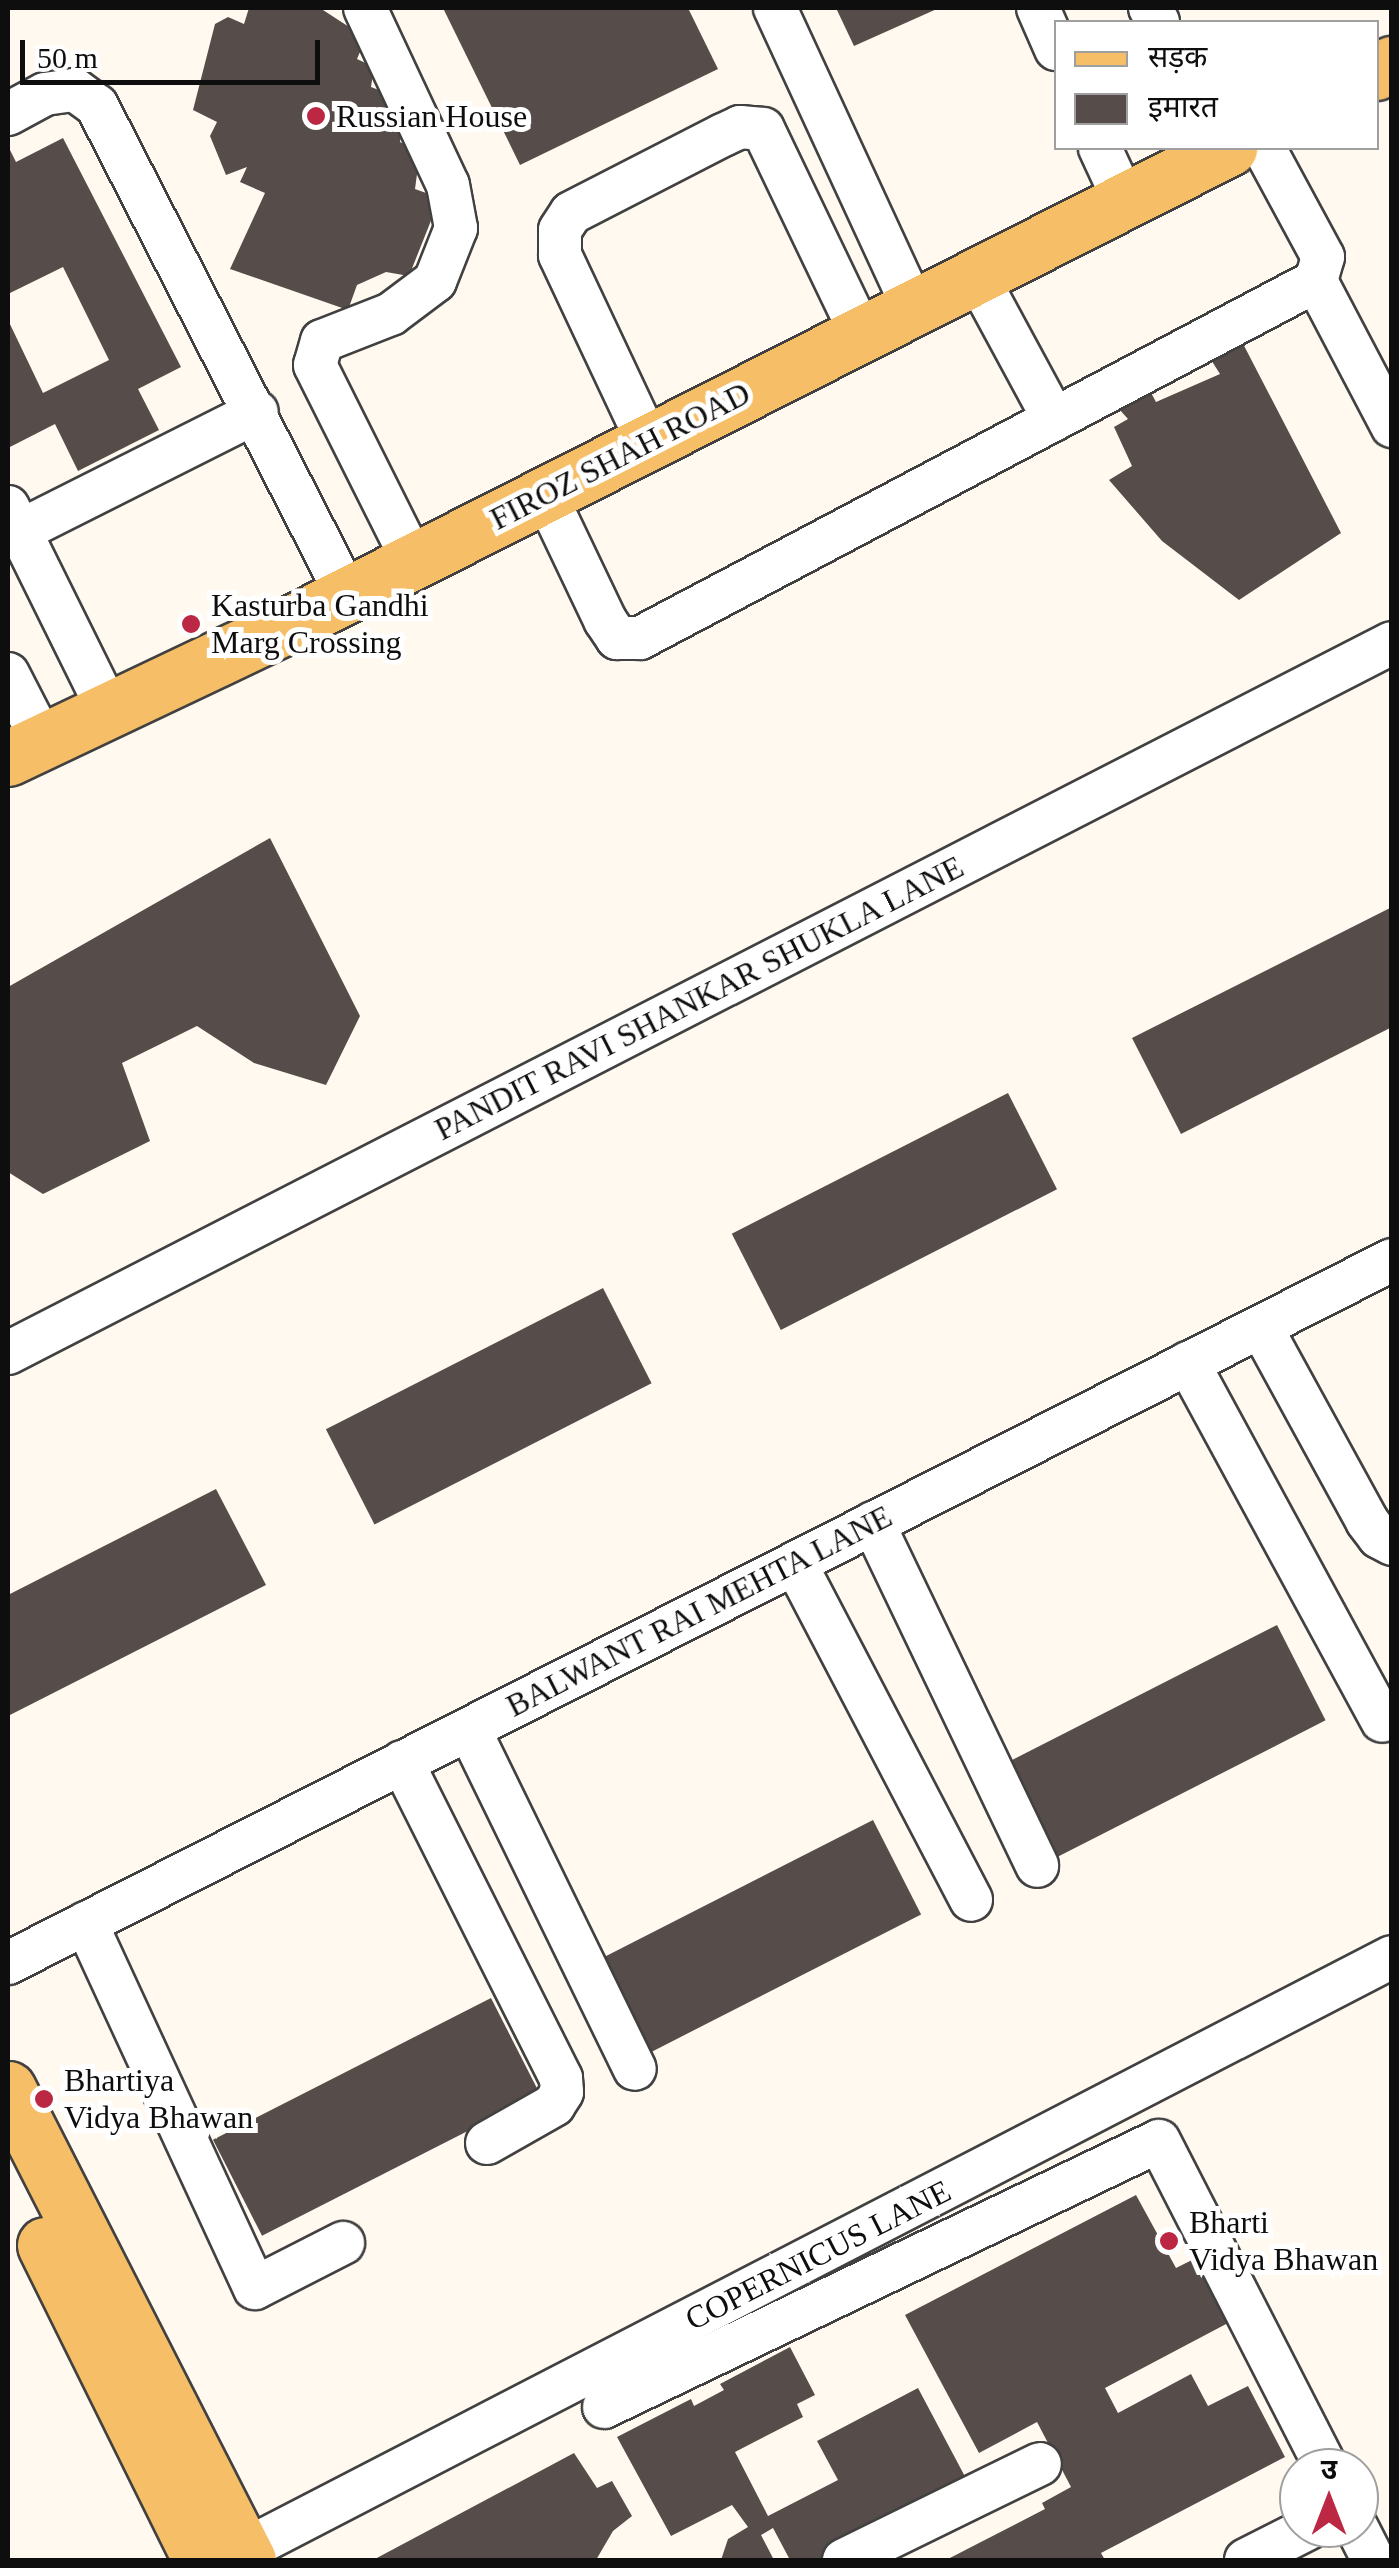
<!DOCTYPE html>
<html>
<head>
<meta charset="utf-8">
<style>
  body { margin:0 }
  #map { position:relative; width:1399px; height:2568px; overflow:hidden; background:#fff9ef; font-family:"Times New Roman","Noto Sans Devanagari",serif }
  div>[style] { position:absolute }
  .building>* { inset:0; background:#564d4a; transform-origin:0 0 }
  .roads { filter:drop-shadow(2px 0 #414141) drop-shadow(-2px 0 #414141) drop-shadow(0 2px #414141) drop-shadow(0 -2px #414141) }
  .minor>* { height:42px; margin:-21px; padding:0 21px; transform-origin:21px; border-radius:21px; background:#fff }
  .major>* { height:55px; margin:-27.5px; padding:0 27.5px; transform-origin:27.5px; border-radius:27.5px; background:#f6bf67 }
  .dots>* { width:28px; height:28px; translate:-50% -50%; box-sizing:border-box; border:5px solid #fff; border-radius:50% }
  span { translate:-50% -50%; white-space:nowrap; text-align:center; line-height:1.15; -webkit-text-stroke:10px #fff; paint-order:stroke }
  .poi-label { font-size:32px; color:#0e0e0e }
  .left { translate:0 -50%; text-align:left }
  .street-label { font-size:32px; color:#0e0e0e }
  .frame { position:absolute; inset:0; border:10px solid #0e0e0e; pointer-events:none }
  .legend { position:absolute; left:1054px; top:20px; width:325px; height:130px; box-sizing:border-box; background:#fff; border:2px solid #9f9f9f; margin:0; padding:12px 18px; list-style:none; font-size:30px; color:#0e0e0e }
  .legend li { display:flex; align-items:center; gap:20px; height:50px }
  .legend b { width:50px; border:2px solid #9f9f9f }
  .north { position:absolute; left:1279px; top:2448px; width:100px; height:100px; box-sizing:border-box; background:#fff; border:2px solid #9f9f9f; border-radius:50%; rotate:0deg; font-size:28px; font-weight:700; line-height:40px; text-align:center; color:#0e0e0e }
  .north::after { content:''; display:block; margin:auto; width:35px; height:45px; background:#bc2844; clip-path:polygon(50% 0,100% 100%,50% 72%,0 100%) }
  .scale { position:absolute; left:20px; top:40px; width:300px; height:45px; box-sizing:border-box; border:5px solid #0e0e0e; border-top:0; padding-left:12px; font-size:30px; line-height:35px; white-space:nowrap; color:#0e0e0e; -webkit-text-stroke:8px #fff; paint-order:stroke }
</style>
</head>
<body>
<div id="map">
  <div class="building">
    <div style="clip-path:polygon(249px 8px,323px 10px,366px 38px,357px 59px,374px 67px,371px 87px,389px 94px,385px 114px,403px 120px,400px 142px,420px 152px,415px 189px,440px 198px,409px 276px,386px 272px,357px 285px,348px 310px,230px 269px,265px 193px,240px 182px,247px 167px,226px 175px,210px 136px,217px 122px,193px 110px,215px 24px,228px 17px,244px 24px)"></div>
    <div style="clip-path:polygon(443px 8px,688px 8px,718px 69px,520px 165px)"></div>
    <div style="clip-path:polygon(836px 8px,939px 8px,854px 46px)"></div>
    <div style="clip-path:polygon(63px 138px,181px 367px,138px 389px,159px 430px,78px 471px,55px 424px,8px 448px,8px 320px,43px 393px,109px 360px,63px 267px,8px 294px,8px 146px,16px 162px)"></div>
    <div style="clip-path:polygon(1239px 336px,1341px 533px,1239px 600px,1162px 541px,1109px 480px,1132px 466px,1114px 427px,1128px 419px,1110px 399px,1148px 387px,1156px 402px,1220px 374px,1208px 355px)"></div>
    <div style="clip-path:polygon(270px 838px,360px 1016px,326px 1085px,254px 1063px,197px 1026px,122px 1063px,150px 1141px,43px 1194px,8px 1172px,8px 987px)"></div>
    <div style="clip-path:polygon(1392px 907px,1392px 1027px,1181px 1134px,1132px 1038px)"></div>
    <div style="left:1008px;top:1093px;width:108px;height:310px;rotate:63deg"></div>
    <div style="left:603px;top:1288px;width:107px;height:311px;rotate:63deg"></div>
    <div style="clip-path:polygon(216px 1489px,266px 1585px,8px 1716px,8px 1595px)"></div>
    <div style="left:1277px;top:1625px;width:107px;height:310px;rotate:63deg"></div>
    <div style="left:873px;top:1820px;width:106px;height:311px;rotate:63deg"></div>
    <div style="left:491px;top:1998px;width:108px;height:312px;rotate:63deg"></div>
    <div style="clip-path:polygon(1136px 2195px,1176px 2268px,1194px 2259px,1228px 2323px,1105px 2388px,1118px 2413px,1191px 2374px,1208px 2406px,1248px 2386px,1285px 2457px,1101px 2553px,1105px 2560px,946px 2560px,1045px 2509px,1042px 2503px,1071px 2487px,1037px 2422px,979px 2453px,905px 2315px)"></div>
    <div style="clip-path:polygon(790px 2347px,815px 2395px,797px 2404px,803px 2417px,735px 2452px,768px 2516px,838px 2480px,817px 2441px,918px 2388px,970px 2486px,827px 2560px,790px 2560px,773px 2528px,761px 2535px,774px 2560px,721px 2560px,728px 2539px,748px 2527px,732px 2505px,671px 2536px,617px 2437px,691px 2399px,694px 2406px,724px 2390px,720px 2384px)"></div>
    <div style="clip-path:polygon(574px 2453px,597px 2488px,612px 2481px,632px 2516px,613px 2531px,596px 2560px,373px 2560px)"></div>
  </div>
  <div class="roads">
    <div class="minor">
      <div style="left:365px;top:8px;width:195px;rotate:64.9deg"></div>
      <div style="left:448px;top:185px;width:44px;rotate:79.5deg"></div>
      <div style="left:456px;top:228px;width:57px;rotate:111.6deg"></div>
      <div style="left:435px;top:281px;width:55px;rotate:143.1deg"></div>
      <div style="left:391px;top:314px;width:74px;rotate:158.6deg"></div>
      <div style="left:322px;top:341px;width:25px;rotate:106deg"></div>
      <div style="left:315px;top:365px;width:219px;rotate:63.4deg"></div>
      <div style="left:775px;top:8px;width:329px;rotate:65.2deg"></div>
      <div style="left:1038px;top:8px;width:45px;rotate:66.3deg"></div>
      <div style="left:1150px;top:8px;width:16px;rotate:60deg"></div>
      <div style="left:8px;top:114px;width:42px;rotate:-28.4deg"></div>
      <div style="left:45px;top:94px;width:30px;rotate:-8deg"></div>
      <div style="left:75px;top:90px;width:27px;rotate:36deg"></div>
      <div style="left:97px;top:106px;width:549px;rotate:62.92deg"></div>
      <div style="left:1100px;top:148px;width:57px;rotate:65.2deg"></div>
      <div style="left:976px;top:275px;width:164px;rotate:61.6deg"></div>
      <div style="left:1316px;top:281px;width:164px;rotate:62.3deg"></div>
      <div style="left:648px;top:442px;width:207px;rotate:-115.2deg"></div>
      <div style="left:560px;top:255px;width:25px;rotate:-90deg"></div>
      <div style="left:560px;top:230px;width:20px;rotate:-57deg"></div>
      <div style="left:571px;top:213px;width:171px;rotate:-27.2deg"></div>
      <div style="left:723px;top:135px;width:19px;rotate:-25deg"></div>
      <div style="left:740px;top:127px;width:23px;rotate:5deg"></div>
      <div style="left:763px;top:129px;width:227px;rotate:64.4deg"></div>
      <div style="left:545px;top:494px;width:140px;rotate:64.5deg"></div>
      <div style="left:605px;top:620px;width:22px;rotate:56deg"></div>
      <div style="left:617px;top:638px;width:23px"></div>
      <div style="left:640px;top:638px;width:764px;rotate:-27.84deg"></div>
      <div style="left:1316px;top:281px;width:25px;rotate:-74deg"></div>
      <div style="left:1323px;top:257px;width:124px;rotate:-118.4deg"></div>
      <div style="left:8px;top:507px;width:228px;rotate:63.7deg"></div>
      <div style="left:20px;top:531px;width:265px;rotate:-26.7deg"></div>
      <div style="left:8px;top:674px;width:76px;rotate:62.8deg"></div>
      <div style="left:1261px;top:1327px;width:221px;rotate:61.3deg"></div>
      <div style="left:1367px;top:1521px;width:20px;rotate:53deg"></div>
      <div style="left:1379px;top:1537px;width:15px;rotate:28deg"></div>
      <div style="left:8px;top:1353px;width:1555px;rotate:-27.16deg"></div>
      <div style="left:1188px;top:1363px;width:407px;rotate:61.5deg"></div>
      <div style="left:873px;top:1523px;width:380px;rotate:64.4deg"></div>
      <div style="left:795px;top:1563px;width:380px;rotate:62.4deg"></div>
      <div style="left:469px;top:1729px;width:378px;rotate:64deg"></div>
      <div style="left:402px;top:1762px;width:354px;rotate:63.3deg"></div>
      <div style="left:561px;top:2078px;width:14px;rotate:86deg"></div>
      <div style="left:562px;top:2092px;width:15px;rotate:122deg"></div>
      <div style="left:554px;top:2105px;width:77px;rotate:150.4deg"></div>
      <div style="left:86px;top:1923px;width:402px;rotate:65.2deg"></div>
      <div style="left:255px;top:2288px;width:99px;rotate:-27.1deg"></div>
      <div style="left:8px;top:1963px;width:1552px;rotate:-26.93deg"></div>
      <div style="left:604px;top:2407px;width:615px;rotate:-25.61deg"></div>
      <div style="left:1159px;top:2141px;width:367px;rotate:62.9deg"></div>
      <div style="left:1357px;top:2528px;width:36px;rotate:63deg"></div>
      <div style="left:243px;top:2551px;width:1293px;rotate:-27.34deg"></div>
      <div style="left:844px;top:2560px;width:218px;rotate:-26.1deg"></div>
      <div style="left:1246px;top:2560px;width:71px;rotate:-26.9deg"></div>
    </div>
    <div class="major">
      <div style="left:1376px;top:72px;width:18px;rotate:-27deg"></div>
      <div style="left:8px;top:758px;width:303px;rotate:-25.4deg"></div>
      <div style="left:282px;top:628px;width:1062px;rotate:-26.88deg"></div>
      <div style="left:8px;top:2089px;width:529px;rotate:63deg"></div>
      <div style="left:45px;top:2245px;width:352px;rotate:63.7deg"></div>
    </div>
  </div>
  <div class="dots">
    <div style="left:316px;top:116px;background:#bc2844"></div>
    <div style="left:191px;top:624px;background:#bc2844"></div>
    <div style="left:44px;top:2099px;background:#bc2844"></div>
    <div style="left:1169px;top:2241px;background:#bc2844"></div>
  </div>
  <div class="poi-label">
    <span class="left" style="left:336px;top:116px">Russian House</span>
    <span class="left" style="left:211px;top:624px">Kasturba Gandhi<br>Marg Crossing</span>
    <span class="left" style="left:64px;top:2099px">Bhartiya<br>Vidya Bhawan</span>
    <span class="left" style="left:1189px;top:2241px">Bharti<br>Vidya Bhawan</span>
  </div>
  <div class="street-label">
    <span style="left:620px;top:456px;rotate:-27deg">FIROZ SHAH ROAD</span>
    <span style="left:699px;top:998px;rotate:-27deg">PANDIT RAVI SHANKAR SHUKLA LANE</span>
    <span style="left:699px;top:1611px;rotate:-27deg">BALWANT RAI MEHTA LANE</span>
    <span style="left:818px;top:2255px;rotate:-27deg">COPERNICUS LANE</span>
  </div>
  <div class="frame"></div>
  <ul class="legend">
  <li><b style="height:12px;background:#f6bf67"></b>सड़क</li>
  <li><b style="height:28px;background:#564d4a"></b>इमारत</li>
  </ul>
  <div class="north">उ</div>
  <div class="scale">50 m</div>
</div>
</body>
</html>
